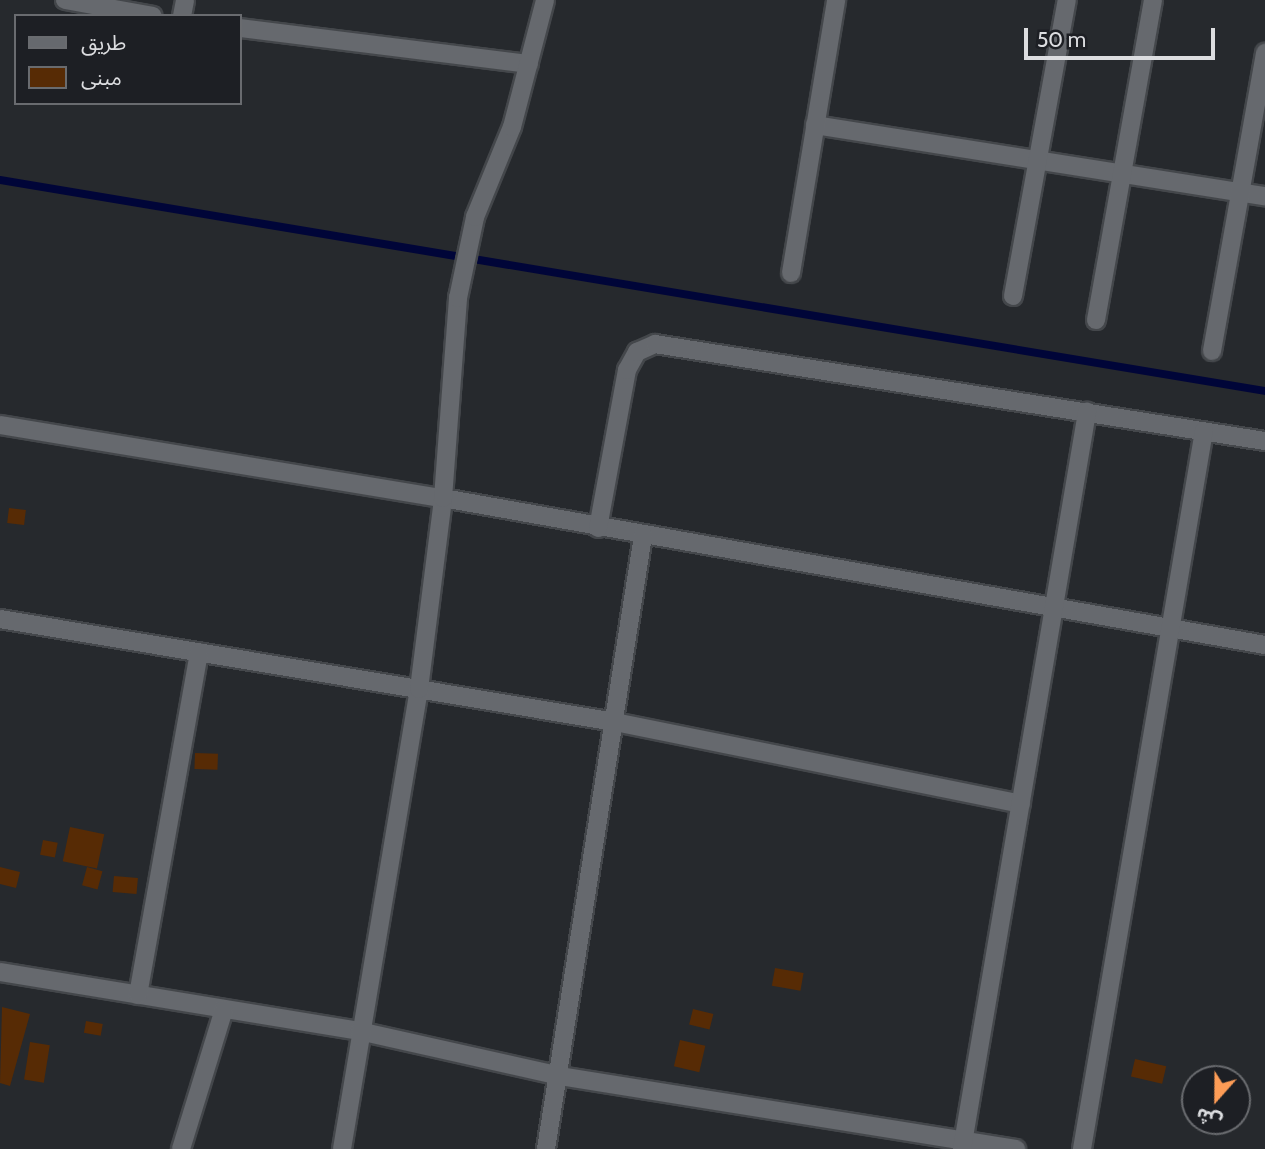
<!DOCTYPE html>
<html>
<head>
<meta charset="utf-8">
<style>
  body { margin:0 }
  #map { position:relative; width:1265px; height:1149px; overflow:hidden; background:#26292d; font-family:Cabin,"Noto Sans Arabic",sans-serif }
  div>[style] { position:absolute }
  .stream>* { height:8px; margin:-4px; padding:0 4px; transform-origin:4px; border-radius:4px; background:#000538 }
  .building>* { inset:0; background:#572b05; transform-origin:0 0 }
  .roads { filter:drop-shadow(2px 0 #44474b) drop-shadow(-2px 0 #44474b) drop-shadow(0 2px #44474b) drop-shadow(0 -2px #44474b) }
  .minor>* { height:18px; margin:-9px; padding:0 9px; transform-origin:9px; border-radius:9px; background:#66696e }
  .tertiary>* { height:18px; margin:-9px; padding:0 9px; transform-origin:9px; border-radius:9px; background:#66696e }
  span { translate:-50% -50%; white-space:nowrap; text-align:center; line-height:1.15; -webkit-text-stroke:7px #1d1f24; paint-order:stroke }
  .legend { position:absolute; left:14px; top:14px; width:228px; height:91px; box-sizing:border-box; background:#1d1f24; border:2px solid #696b6f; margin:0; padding:9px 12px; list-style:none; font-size:21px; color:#dcdde0 }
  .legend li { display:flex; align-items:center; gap:14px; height:35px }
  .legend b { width:35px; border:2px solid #696b6f }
  .north { position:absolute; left:1181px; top:1065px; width:70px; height:70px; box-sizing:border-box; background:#1d1f24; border:2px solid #696b6f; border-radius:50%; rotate:201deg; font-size:19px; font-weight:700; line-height:28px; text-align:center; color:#dcdde0 }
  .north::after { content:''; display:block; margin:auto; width:24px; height:32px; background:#fd9c56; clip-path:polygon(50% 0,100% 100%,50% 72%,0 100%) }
  .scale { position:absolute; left:1024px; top:28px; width:191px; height:32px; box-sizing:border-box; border:4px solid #dcdde0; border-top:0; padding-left:9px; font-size:21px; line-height:24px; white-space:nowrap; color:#dcdde0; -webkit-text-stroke:5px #1d1f24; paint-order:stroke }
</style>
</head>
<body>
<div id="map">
  <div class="stream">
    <div style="left:0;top:180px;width:1282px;rotate:9.47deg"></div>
  </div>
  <div class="building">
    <div style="left:9px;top:508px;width:17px;height:15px;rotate:7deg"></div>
    <div style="left:195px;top:753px;width:23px;height:16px;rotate:2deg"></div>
    <div style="left:70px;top:827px;width:35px;height:35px;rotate:12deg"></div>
    <div style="left:43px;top:840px;width:15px;height:15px;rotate:11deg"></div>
    <div style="clip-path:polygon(0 867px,20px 872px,16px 888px,0 884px)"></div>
    <div style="left:87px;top:867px;width:16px;height:19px;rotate:15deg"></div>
    <div style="left:114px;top:876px;width:24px;height:16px;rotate:5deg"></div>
    <div style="left:775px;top:968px;width:29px;height:18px;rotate:10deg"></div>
    <div style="clip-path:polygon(2px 1007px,30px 1014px,10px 1086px,0 1083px)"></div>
    <div style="left:693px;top:1009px;width:21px;height:16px;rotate:14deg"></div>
    <div style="left:86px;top:1021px;width:17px;height:12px;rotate:10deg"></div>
    <div style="left:680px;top:1040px;width:26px;height:27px;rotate:13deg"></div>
    <div style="left:30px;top:1042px;width:20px;height:38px;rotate:9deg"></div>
    <div style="left:1135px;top:1059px;width:32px;height:18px;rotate:13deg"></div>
  </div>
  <div class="roads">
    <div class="minor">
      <div style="left:65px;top:0;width:89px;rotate:10.3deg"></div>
      <div style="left:182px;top:16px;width:16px;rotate:-79deg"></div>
      <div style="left:240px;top:28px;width:291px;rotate:7.1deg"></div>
      <div style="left:815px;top:125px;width:456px;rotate:9deg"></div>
      <div style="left:791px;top:273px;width:277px;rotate:-80.6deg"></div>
      <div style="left:1013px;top:296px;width:301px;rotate:-79.7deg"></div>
      <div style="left:1096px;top:320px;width:325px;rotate:-79.9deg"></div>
      <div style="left:1212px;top:351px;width:303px;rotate:-79.9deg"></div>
      <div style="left:0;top:425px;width:449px;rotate:9.4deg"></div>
      <div style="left:443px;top:498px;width:835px;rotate:10.14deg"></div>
      <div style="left:598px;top:528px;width:161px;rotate:-79.6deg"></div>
      <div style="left:627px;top:370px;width:21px;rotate:-61deg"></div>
      <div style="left:637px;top:352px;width:20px;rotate:-24deg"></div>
      <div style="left:655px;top:344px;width:618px;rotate:9.04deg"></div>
      <div style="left:0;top:619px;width:624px;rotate:9.51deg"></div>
      <div style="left:615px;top:722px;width:414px;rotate:11.4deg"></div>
      <div style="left:0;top:972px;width:364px;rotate:9.3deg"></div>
      <div style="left:359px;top:1031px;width:206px;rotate:12.6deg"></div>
      <div style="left:560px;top:1076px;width:462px;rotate:9.1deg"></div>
      <div style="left:138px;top:995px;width:348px;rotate:-79.9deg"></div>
      <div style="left:181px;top:1149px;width:146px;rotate:-72.9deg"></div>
      <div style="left:546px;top:1149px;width:621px;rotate:-81.01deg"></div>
      <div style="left:962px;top:1149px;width:748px;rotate:-80.37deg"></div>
      <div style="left:1082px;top:1149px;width:728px;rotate:-80.36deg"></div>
    </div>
    <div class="tertiary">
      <div style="left:342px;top:1149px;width:466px;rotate:-80.5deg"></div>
      <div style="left:419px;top:689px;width:193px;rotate:-82.8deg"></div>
      <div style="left:443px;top:498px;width:201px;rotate:-85.7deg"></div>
      <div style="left:458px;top:298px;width:83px;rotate:-78.1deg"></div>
      <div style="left:475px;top:217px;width:97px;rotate:-67.7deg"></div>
      <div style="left:512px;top:127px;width:131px;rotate:-75.4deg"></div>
    </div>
  </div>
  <ul class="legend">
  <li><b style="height:9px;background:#66696e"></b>طريق</li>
  <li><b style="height:19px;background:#572b05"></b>مبنى</li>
  </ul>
  <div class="north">ش</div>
  <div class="scale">50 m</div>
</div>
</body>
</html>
